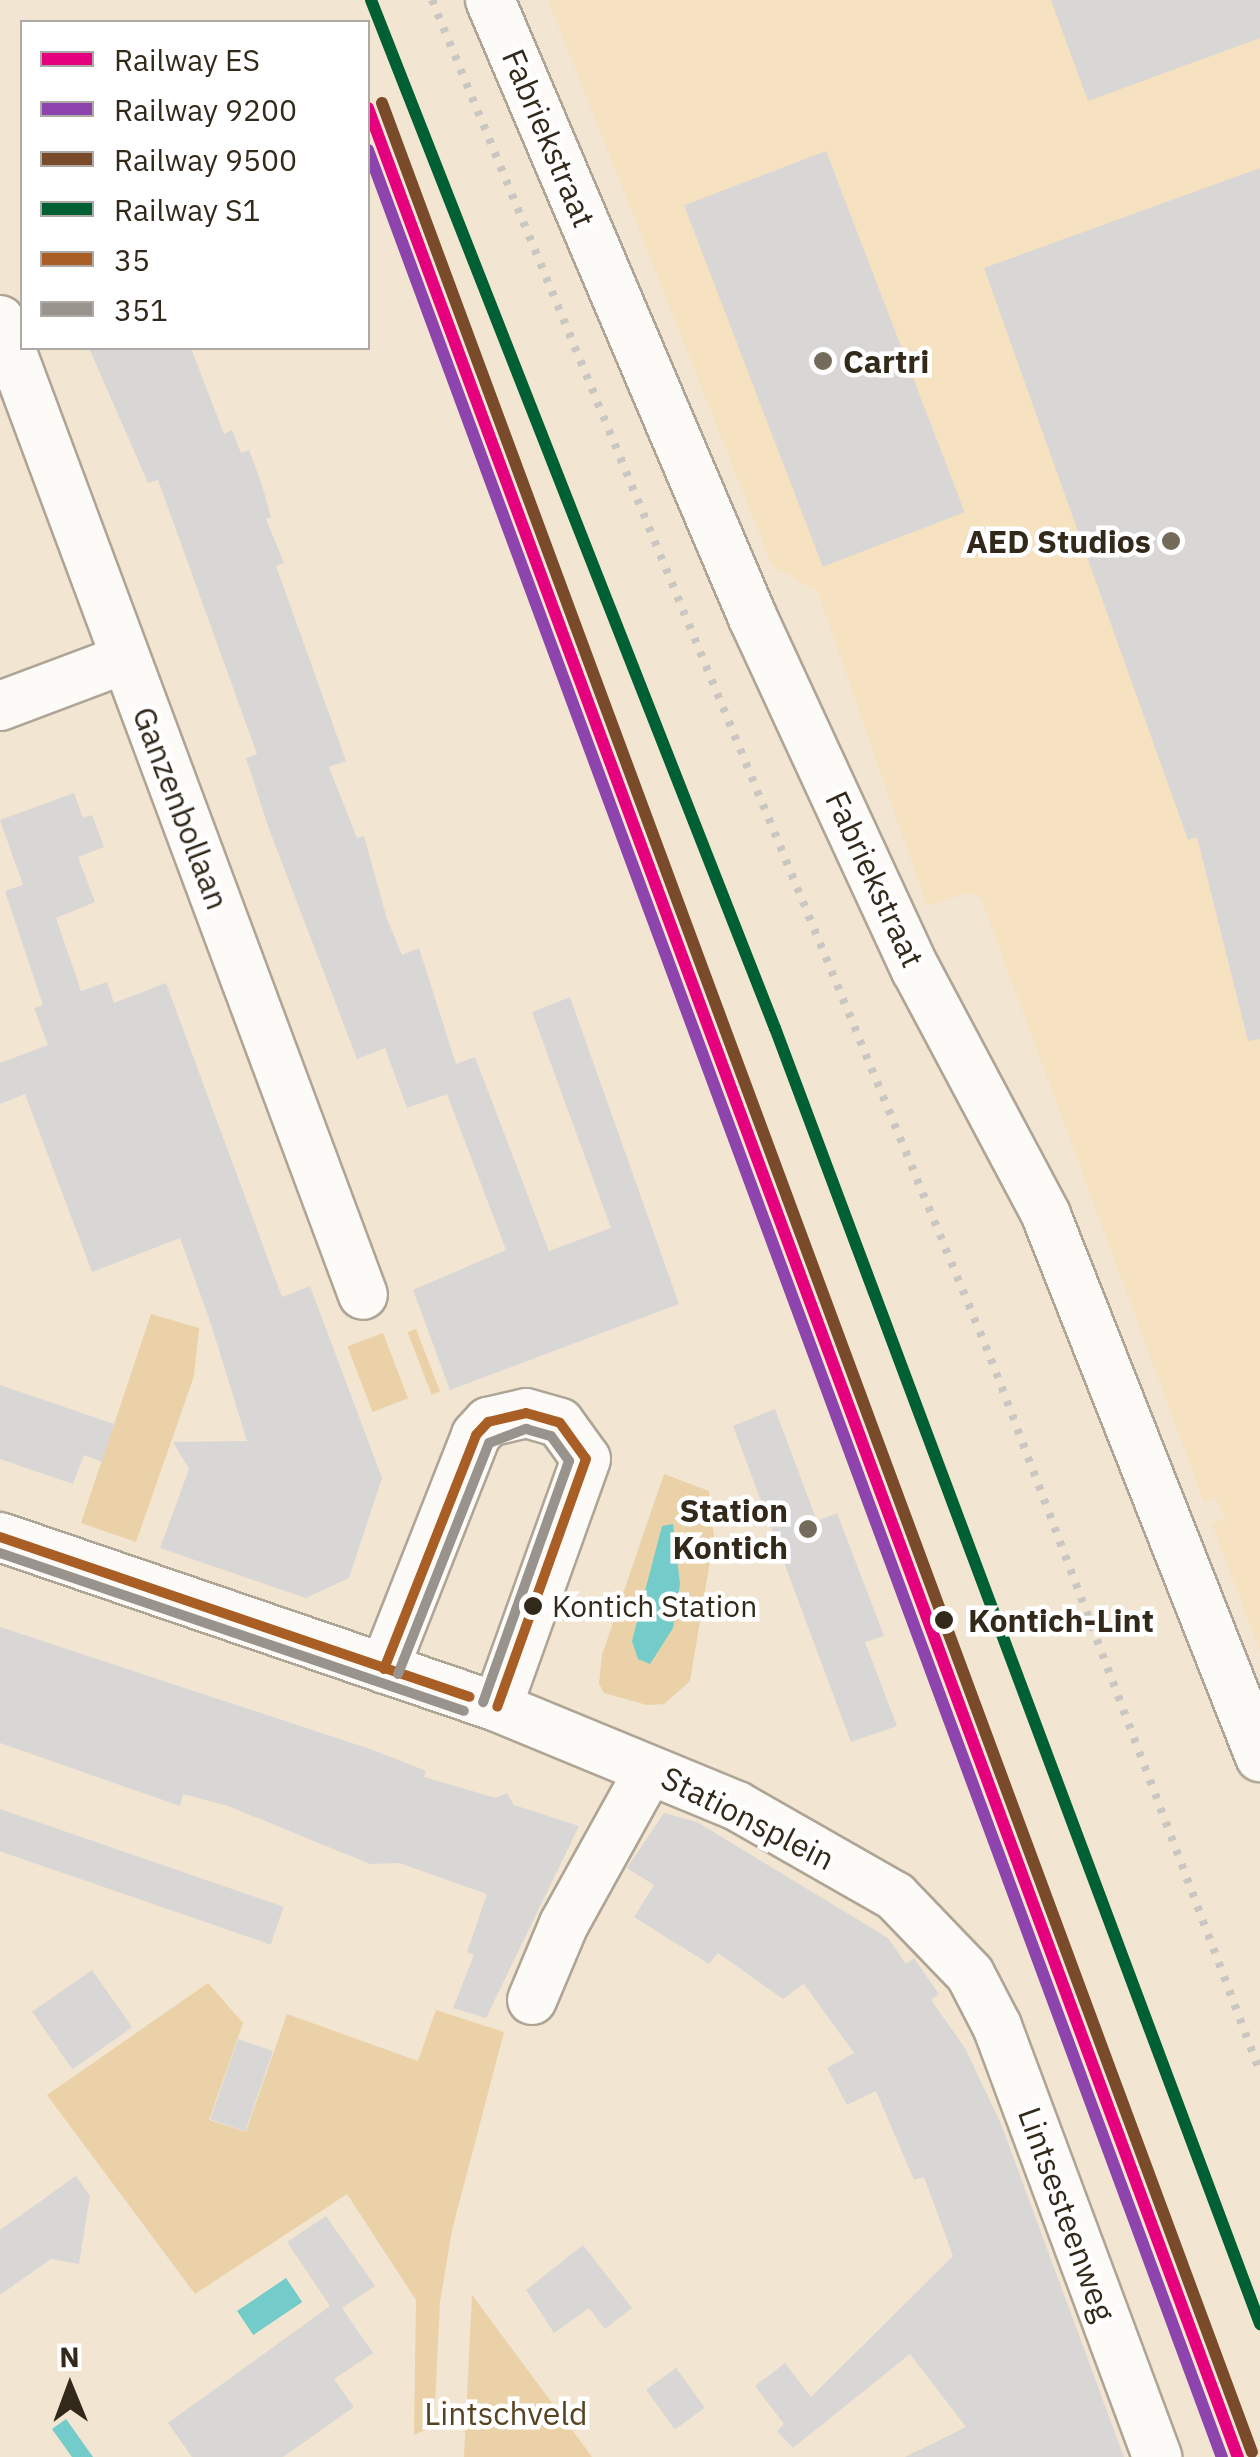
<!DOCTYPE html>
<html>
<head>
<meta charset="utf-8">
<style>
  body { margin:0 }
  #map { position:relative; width:1260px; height:2457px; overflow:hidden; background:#f2e5d1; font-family:"IBM Plex Sans",sans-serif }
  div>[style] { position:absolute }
  .built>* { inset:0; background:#f6e1c0 }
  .green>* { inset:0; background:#ead1a8; transform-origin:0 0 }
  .water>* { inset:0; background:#73ccc9; transform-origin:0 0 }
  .building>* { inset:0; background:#d9d7d5; transform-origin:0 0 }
  .roads { filter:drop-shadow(2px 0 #afa596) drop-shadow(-2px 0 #afa596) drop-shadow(0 2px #afa596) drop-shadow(0 -2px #afa596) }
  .street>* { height:48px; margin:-24px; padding:0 24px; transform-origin:24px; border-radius:24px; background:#fdfbf8 }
  .rail>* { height:8px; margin-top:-4px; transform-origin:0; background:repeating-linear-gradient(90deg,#cac6c2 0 5px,transparent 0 15px) }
  .bus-1>* { height:10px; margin:-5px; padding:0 5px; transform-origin:5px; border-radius:5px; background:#a85e24 }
  .bus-2>* { height:10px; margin:-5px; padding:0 5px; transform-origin:5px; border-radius:5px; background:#98948d }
  .rail-1>* { height:12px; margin:-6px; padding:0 6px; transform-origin:6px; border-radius:6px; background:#e5007d }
  .rail-2>* { height:12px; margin:-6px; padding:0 6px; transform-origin:6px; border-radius:6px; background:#8e44ad }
  .rail-3>* { height:12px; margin:-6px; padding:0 6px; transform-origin:6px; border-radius:6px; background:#7a4b2a }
  .rail-4>* { height:12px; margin:-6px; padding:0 6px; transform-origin:6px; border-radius:6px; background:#005f33 }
  .dots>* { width:28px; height:28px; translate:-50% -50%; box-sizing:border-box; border:5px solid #fff; border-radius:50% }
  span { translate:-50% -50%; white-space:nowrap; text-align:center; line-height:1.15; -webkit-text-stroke:9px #fff; paint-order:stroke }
  .bus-label { font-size:30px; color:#32291b }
  .left { translate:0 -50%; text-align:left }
  .street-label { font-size:32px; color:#32291b }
  .poi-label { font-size:32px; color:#32291b; font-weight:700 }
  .right { translate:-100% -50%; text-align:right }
  .stop-label { font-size:32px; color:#32291b; font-weight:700 }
  .park-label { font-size:32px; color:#574321 }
  .legend { position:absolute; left:20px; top:20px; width:350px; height:330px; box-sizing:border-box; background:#fff; border:2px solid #ada9a4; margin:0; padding:12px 18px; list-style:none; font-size:30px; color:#32291b }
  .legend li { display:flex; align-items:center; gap:20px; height:50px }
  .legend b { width:50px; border:2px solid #ada9a4 }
  .north { position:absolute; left:20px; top:2337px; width:100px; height:100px; -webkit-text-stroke:8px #fff; paint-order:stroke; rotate:359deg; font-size:28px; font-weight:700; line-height:40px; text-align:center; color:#32291b }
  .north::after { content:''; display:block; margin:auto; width:35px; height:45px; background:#32291b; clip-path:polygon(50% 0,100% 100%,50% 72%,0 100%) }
</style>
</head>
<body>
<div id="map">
  <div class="built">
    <div style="clip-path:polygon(548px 0,1260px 0,1260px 1651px,1212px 1524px,1225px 1519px,1216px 1498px,1204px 1502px,981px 898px,971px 892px,927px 906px,818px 592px,772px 565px)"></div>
  </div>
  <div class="green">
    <div style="clip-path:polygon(151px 1314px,199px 1328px,194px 1376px,136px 1542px,81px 1523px)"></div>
    <div style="left:416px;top:1329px;width:67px;height:9px;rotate:69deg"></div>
    <div style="left:383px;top:1333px;width:70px;height:38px;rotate:69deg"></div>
    <div style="clip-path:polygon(664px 1474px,709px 1491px,714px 1537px,690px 1681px,664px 1704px,647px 1705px,604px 1693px,599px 1684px,602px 1655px)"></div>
    <div style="clip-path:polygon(208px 1983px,243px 2023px,209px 2120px,246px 2132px,287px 2014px,418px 2061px,436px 2010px,504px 2032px,452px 2230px,440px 2302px,434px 2426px,414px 2435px,416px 2300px,347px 2194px,195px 2294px,47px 2095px)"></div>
    <div style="clip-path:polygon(472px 2295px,592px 2457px,464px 2457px)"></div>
  </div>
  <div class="water">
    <div style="clip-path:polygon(673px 1524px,680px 1584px,673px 1628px,650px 1664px,638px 1659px,632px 1641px,662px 1526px)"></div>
    <div style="left:286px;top:2278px;width:29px;height:59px;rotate:56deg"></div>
    <div style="clip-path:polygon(66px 2419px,93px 2457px,72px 2457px,52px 2429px)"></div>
  </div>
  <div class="building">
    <div style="clip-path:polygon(1051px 0,1260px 0,1260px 38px,1088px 101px)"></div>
    <div style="left:826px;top:151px;width:387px;height:152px;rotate:69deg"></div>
    <div style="clip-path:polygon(1260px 168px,1260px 1039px,1248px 1041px,1197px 837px,1188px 840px,984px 268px)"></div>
    <div style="clip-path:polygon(89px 348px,191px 348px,224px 434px,232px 430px,241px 453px,249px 450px,262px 485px,271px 517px,266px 519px,284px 563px,276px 566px,346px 761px,329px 767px,357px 838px,364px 836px,387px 919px,402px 955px,419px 948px,456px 1064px,475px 1057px,549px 1251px,611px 1228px,532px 1012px,570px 997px,679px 1304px,450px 1390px,413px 1290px,506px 1250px,447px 1094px,407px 1108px,385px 1048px,357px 1059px,269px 829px,246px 758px,257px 754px,158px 480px,148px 483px)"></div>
    <div style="clip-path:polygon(74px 793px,83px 818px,92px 815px,104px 847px,78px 857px,95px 902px,56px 918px,81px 991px,107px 982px,114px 1003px,166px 983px,282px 1297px,310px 1286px,382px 1478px,349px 1578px,306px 1598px,160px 1548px,189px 1469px,173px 1442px,247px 1441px,211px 1324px,180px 1238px,92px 1272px,25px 1094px,0 1104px,0 1063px,48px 1045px,34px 1008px,43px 1005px,5px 891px,23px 885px,0 820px)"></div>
    <div style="clip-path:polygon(0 1385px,114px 1424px,102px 1462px,84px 1455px,73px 1484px,0 1459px)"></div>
    <div style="clip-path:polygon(775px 1409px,817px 1521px,837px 1513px,884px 1636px,865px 1642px,897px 1726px,851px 1742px,733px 1426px)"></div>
    <div style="clip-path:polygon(0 1627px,373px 1750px,426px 1771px,424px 1777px,496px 1798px,507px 1793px,514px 1805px,579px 1826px,486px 2018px,453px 2008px,474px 1955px,467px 1952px,487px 1894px,399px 1863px,370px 1864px,228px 1806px,183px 1794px,180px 1806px,0 1743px)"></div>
    <div style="left:0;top:1809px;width:300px;height:40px;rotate:19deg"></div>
    <div style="clip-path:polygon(664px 1813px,697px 1822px,888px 1938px,906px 1964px,914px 1958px,939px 1994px,931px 2000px,965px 2048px,1001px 2124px,1124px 2457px,905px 2457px,966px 2427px,910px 2354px,793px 2448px,777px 2431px,784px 2424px,755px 2386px,785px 2363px,811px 2397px,953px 2256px,924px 2177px,914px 2180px,876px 2091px,847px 2105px,827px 2068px,854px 2053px,804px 1984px,783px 1999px,718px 1953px,709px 1964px,634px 1917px,654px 1885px,627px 1868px)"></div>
    <div style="left:92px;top:1970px;width:70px;height:73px;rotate:55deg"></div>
    <div style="left:238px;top:2039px;width:37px;height:85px;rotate:19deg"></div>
    <div style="clip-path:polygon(76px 2176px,90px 2196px,79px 2264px,51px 2259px,0 2295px,0 2230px)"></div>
    <div style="clip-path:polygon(326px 2216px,375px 2286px,342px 2308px,373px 2353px,334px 2379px,354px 2407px,283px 2457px,192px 2457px,168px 2423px,330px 2306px,287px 2242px)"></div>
    <div style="clip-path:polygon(583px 2245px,632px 2308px,605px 2329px,589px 2308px,554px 2333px,526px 2290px)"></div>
    <div style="left:676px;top:2368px;width:49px;height:37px;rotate:54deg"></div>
  </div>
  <div class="roads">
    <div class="street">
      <div style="left:490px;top:0;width:672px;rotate:66.95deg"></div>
      <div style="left:753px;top:618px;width:388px;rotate:65.2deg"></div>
      <div style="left:916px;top:970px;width:277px;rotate:62deg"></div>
      <div style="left:1046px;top:1215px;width:583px;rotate:68.45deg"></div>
      <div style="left:0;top:320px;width:1040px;rotate:69.58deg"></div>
      <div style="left:0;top:706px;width:134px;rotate:-20.6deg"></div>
      <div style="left:0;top:1537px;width:525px;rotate:18.88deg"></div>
      <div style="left:497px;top:1707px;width:260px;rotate:22.4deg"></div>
      <div style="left:737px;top:1806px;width:182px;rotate:29.7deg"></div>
      <div style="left:895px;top:1896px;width:108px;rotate:46.1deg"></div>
      <div style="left:970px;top:1974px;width:59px;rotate:62.6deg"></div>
      <div style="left:997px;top:2026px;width:460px;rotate:69.6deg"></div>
      <div style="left:384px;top:1669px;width:251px;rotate:-68.5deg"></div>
      <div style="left:476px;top:1435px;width:18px;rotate:-47deg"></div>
      <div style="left:488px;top:1422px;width:39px;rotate:-13deg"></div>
      <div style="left:526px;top:1413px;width:35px;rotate:16deg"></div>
      <div style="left:560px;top:1423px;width:44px;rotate:54.2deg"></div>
      <div style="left:586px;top:1459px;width:263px;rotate:109.7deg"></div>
      <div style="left:532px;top:2000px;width:82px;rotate:-67.2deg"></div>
      <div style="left:564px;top:1924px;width:157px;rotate:-61deg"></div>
    </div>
  </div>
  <div class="rail">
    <div style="left:432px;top:0;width:1469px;rotate:67.64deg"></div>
    <div style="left:991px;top:1359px;width:762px;rotate:69.33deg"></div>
  </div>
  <div class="bus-1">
    <div style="left:0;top:1537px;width:496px;rotate:18.8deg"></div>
    <div style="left:384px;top:1669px;width:251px;rotate:-68.5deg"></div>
    <div style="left:476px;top:1435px;width:18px;rotate:-47deg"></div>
    <div style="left:488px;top:1422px;width:39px;rotate:-13deg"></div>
    <div style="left:526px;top:1413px;width:35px;rotate:16deg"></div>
    <div style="left:560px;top:1423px;width:44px;rotate:54.2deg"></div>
    <div style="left:586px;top:1459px;width:263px;rotate:109.7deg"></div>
  </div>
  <div class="bus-2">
    <div style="left:0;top:1553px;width:490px;rotate:18.8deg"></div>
    <div style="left:398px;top:1674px;width:248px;rotate:-68.5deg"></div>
    <div style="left:489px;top:1443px;width:40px;rotate:-21deg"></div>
    <div style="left:526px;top:1429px;width:26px;rotate:16deg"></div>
    <div style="left:551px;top:1436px;width:31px;rotate:54deg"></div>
    <div style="left:569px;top:1461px;width:256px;rotate:109.6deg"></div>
  </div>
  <div class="rail-1">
    <div style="left:368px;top:108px;width:2505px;rotate:69.68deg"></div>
  </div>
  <div class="rail-2">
    <div style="left:368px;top:150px;width:2460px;rotate:69.69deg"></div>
  </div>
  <div class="rail-3">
    <div style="left:382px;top:103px;width:2505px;rotate:69.68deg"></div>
  </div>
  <div class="rail-4">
    <div style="left:371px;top:0;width:1105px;rotate:68.55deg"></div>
    <div style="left:775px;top:1028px;width:1384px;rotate:69.48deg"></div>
  </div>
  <div class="dots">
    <div style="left:823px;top:361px;background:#756b5b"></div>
    <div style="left:1171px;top:541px;background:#756b5b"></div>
    <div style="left:808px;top:1529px;background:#756b5b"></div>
    <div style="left:533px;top:1606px;background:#32291b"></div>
    <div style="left:944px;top:1620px;background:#32291b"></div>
  </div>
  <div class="bus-label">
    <span class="left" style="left:552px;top:1606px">Kontich Station</span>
  </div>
  <div class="street-label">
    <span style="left:549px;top:138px;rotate:67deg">Fabriekstraat</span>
    <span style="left:181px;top:808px;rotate:69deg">Ganzenbollaan</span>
    <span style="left:875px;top:879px;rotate:65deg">Fabriekstraat</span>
    <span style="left:748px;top:1818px;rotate:27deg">Stationsplein</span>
    <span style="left:1067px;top:2214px;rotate:70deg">Lintsesteenweg</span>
  </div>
  <div class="poi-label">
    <span class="left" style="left:843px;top:361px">Cartri</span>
    <span class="right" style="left:1151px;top:541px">AED Studios</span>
    <span class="right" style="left:788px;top:1529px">Station<br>Kontich</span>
  </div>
  <div class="stop-label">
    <span class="left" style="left:968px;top:1620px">Kontich-Lint</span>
  </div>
  <div class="park-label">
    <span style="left:506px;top:2413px">Lintschveld</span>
  </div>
  <ul class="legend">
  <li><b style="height:12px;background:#e5007d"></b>Railway ES</li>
  <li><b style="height:12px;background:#8e44ad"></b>Railway 9200</li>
  <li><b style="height:12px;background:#7a4b2a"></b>Railway 9500</li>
  <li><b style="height:12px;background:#005f33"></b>Railway S1</li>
  <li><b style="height:12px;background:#a85e24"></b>35</li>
  <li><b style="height:12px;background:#98948d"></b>351</li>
  </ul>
  <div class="north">N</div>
</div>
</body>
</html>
